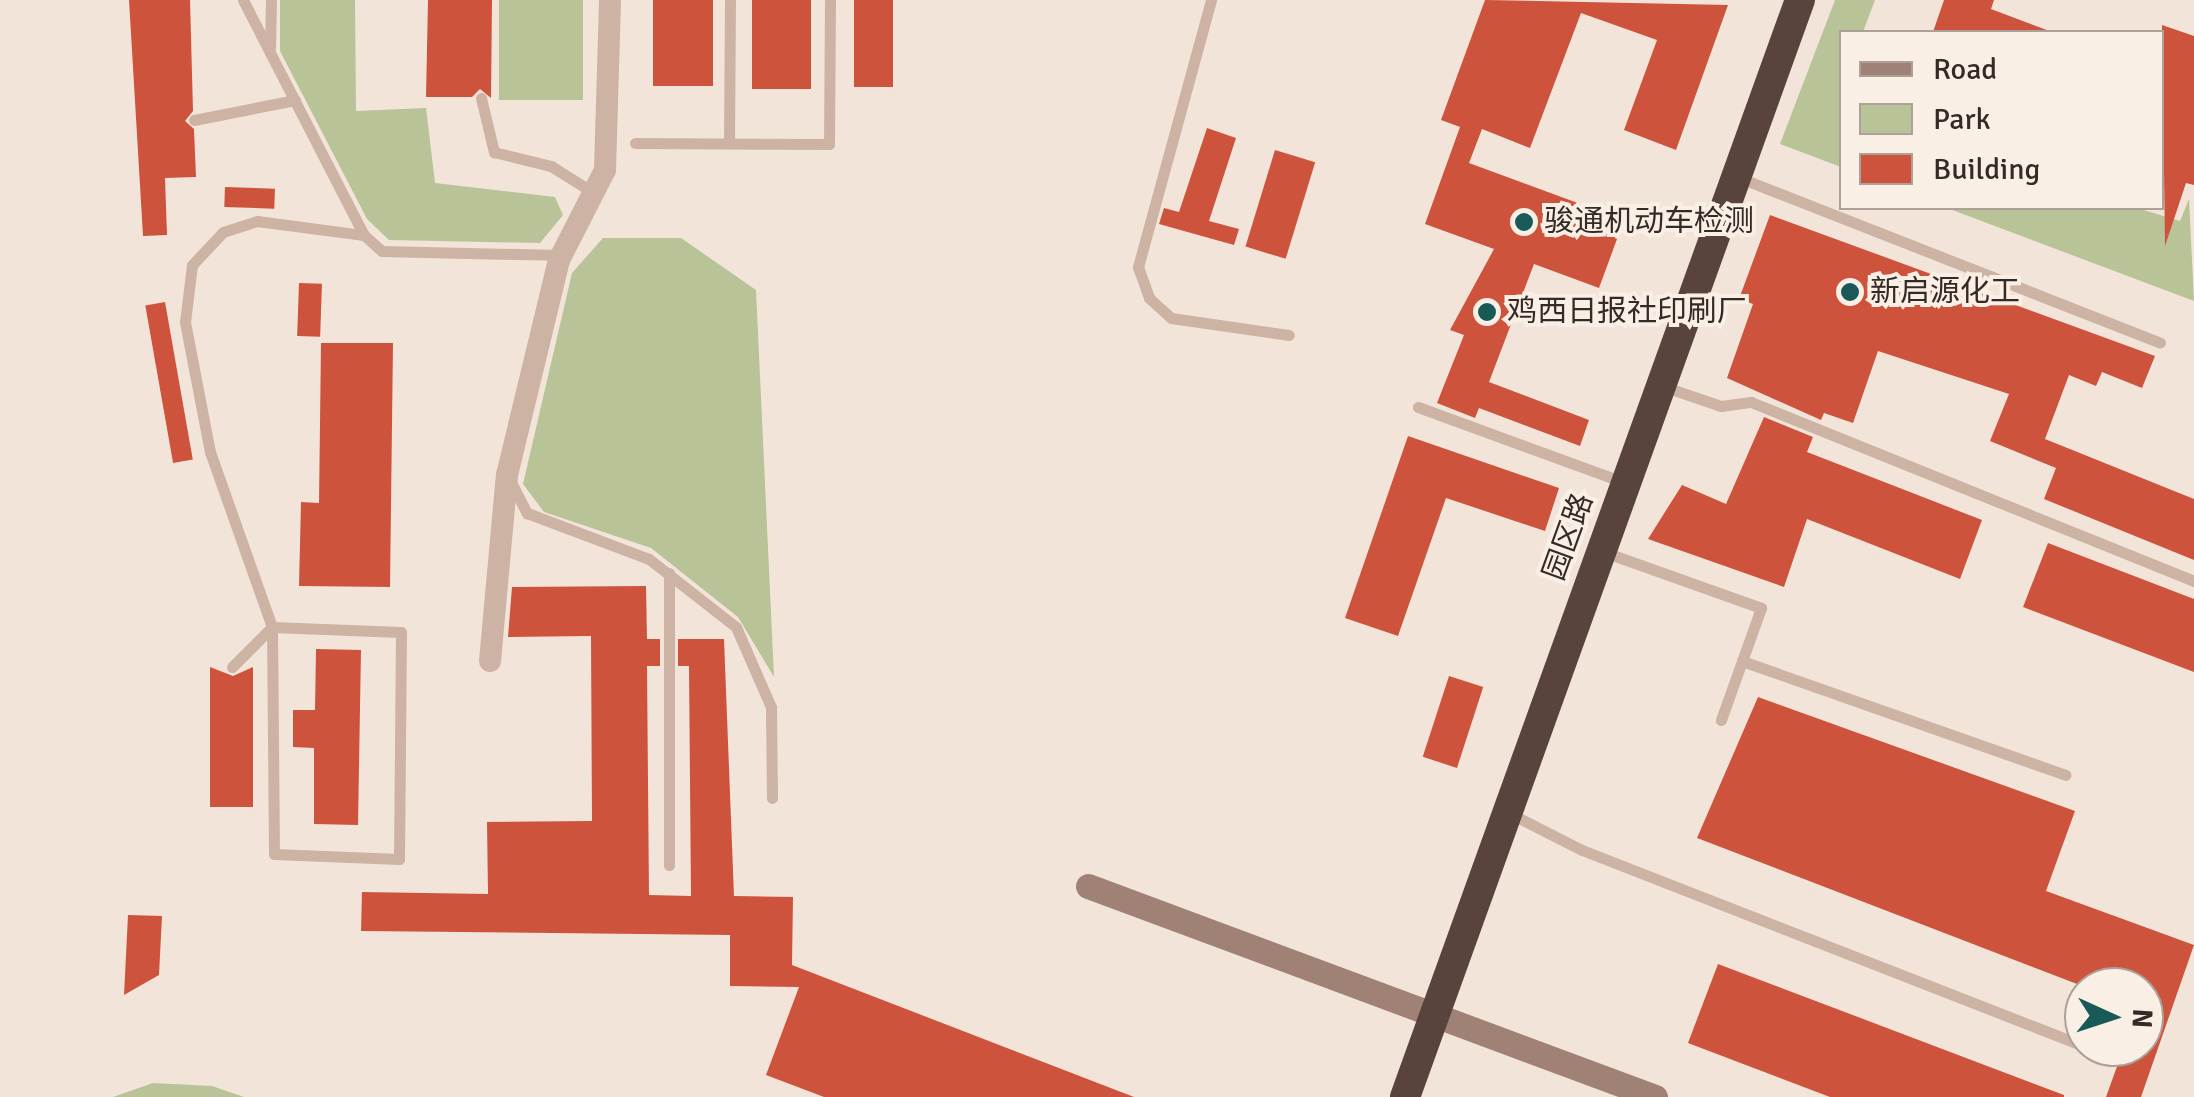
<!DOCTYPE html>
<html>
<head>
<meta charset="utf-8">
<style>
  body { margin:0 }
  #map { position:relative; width:2194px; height:1097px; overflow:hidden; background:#f3e4d9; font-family:Signika,"Noto Sans SC",sans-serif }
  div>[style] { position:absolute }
  .green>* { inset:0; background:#b8c398; transform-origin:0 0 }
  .building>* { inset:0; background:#ce533c; transform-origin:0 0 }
  .lane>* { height:11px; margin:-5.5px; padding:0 5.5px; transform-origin:5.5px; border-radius:5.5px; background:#ccb3a4 }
  .street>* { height:22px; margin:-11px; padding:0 11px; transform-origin:11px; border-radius:11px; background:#ccb3a4 }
  .secondary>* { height:25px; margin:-12.5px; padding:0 12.5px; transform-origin:12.5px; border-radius:12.5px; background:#9f8175 }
  .highway>* { height:30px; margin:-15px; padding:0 15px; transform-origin:15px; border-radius:15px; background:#58433d }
  .dots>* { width:28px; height:28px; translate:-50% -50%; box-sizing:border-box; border:5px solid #faefe5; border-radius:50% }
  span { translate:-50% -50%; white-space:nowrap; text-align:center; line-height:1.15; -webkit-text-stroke:8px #faefe5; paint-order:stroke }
  .poi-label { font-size:30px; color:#362a26 }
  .left { translate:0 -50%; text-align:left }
  .street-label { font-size:30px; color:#362a26 }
  .legend { position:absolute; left:1839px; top:30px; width:325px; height:180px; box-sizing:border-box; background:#faefe5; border:2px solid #aca099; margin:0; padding:12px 18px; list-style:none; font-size:30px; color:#362a26 }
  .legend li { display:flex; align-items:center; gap:20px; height:50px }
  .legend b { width:50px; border:2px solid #aca099 }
  .north { position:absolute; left:2064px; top:967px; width:100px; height:100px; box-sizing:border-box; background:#faefe5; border:2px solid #aca099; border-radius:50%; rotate:93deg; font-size:28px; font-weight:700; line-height:40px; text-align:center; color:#362a26 }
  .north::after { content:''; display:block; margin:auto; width:35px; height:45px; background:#195a59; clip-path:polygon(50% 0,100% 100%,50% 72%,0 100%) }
</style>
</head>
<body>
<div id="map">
  <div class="green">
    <div style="clip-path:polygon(280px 0,355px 0,356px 111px,426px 108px,435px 183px,555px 197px,563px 215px,540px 243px,389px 240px,367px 219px,280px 51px)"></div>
    <div style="left:499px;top:0;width:84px;height:100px"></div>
    <div style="clip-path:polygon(1835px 0,1875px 0,1863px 32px,1842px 32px,1841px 167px,1780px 144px)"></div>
    <div style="clip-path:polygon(2189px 199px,2194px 301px,1947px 208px,2137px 208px,2180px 221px)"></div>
    <div style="clip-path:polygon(603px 238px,681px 238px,756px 290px,774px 677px,738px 617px,651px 548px,544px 512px,523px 484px,572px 273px)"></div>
    <div style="clip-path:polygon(153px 1083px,212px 1086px,244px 1097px,113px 1097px)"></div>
  </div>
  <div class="building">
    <div style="clip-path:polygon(129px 0,190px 0,193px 111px,185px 121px,194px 129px,196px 177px,165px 178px,167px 235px,143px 236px)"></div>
    <div style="clip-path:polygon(428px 0,492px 0,491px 98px,480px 89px,472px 97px,426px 97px)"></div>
    <div style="left:653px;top:0;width:60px;height:86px"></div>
    <div style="left:752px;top:0;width:59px;height:89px"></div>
    <div style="left:854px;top:0;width:39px;height:87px"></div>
    <div style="clip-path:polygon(1485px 0,1728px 5px,1676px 150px,1624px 130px,1657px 40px,1581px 13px,1530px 148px,1482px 129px,1469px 163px,1624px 220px,1599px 288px,1534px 264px,1489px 382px,1589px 420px,1580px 446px,1479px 408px,1475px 418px,1437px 403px,1464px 335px,1450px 330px,1494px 249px,1425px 224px,1460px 127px,1441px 120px)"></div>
    <div style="clip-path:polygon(1944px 0,1994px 0,1991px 9px,2052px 32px,1933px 32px)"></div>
    <div style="clip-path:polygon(2162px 25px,2194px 36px,2194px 185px,2186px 183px,2165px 246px)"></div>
    <div style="clip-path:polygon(1207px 128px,1236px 138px,1209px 221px,1239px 229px,1234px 245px,1159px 224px,1164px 208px,1179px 212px)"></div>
    <div style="left:1275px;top:150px;width:42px;height:101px;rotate:17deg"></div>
    <div style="left:225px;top:187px;width:50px;height:20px;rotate:2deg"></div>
    <div style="clip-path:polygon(1770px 215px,2155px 356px,2142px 388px,2102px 372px,2096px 386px,2069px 375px,2045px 439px,2194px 499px,2194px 560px,2044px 499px,2056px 468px,1990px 441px,2009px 394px,1878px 351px,1853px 423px,1824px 413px,1821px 420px,1727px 378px,1753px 304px,1739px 299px)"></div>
    <div style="left:299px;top:283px;width:23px;height:53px;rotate:2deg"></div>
    <div style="left:165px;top:302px;width:160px;height:20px;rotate:80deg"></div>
    <div style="clip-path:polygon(321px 343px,393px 343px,390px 587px,299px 586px,301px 502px,319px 503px)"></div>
    <div style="clip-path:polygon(1764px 417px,1813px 437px,1807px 452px,1982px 520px,1960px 579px,1807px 519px,1784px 587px,1648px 539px,1682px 485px,1726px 504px)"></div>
    <div style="clip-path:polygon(1408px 436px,1559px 488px,1545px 531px,1446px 498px,1398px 636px,1345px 618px)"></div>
    <div style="clip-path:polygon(2048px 543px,2194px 599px,2194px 672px,2023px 607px)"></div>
    <div style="clip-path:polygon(646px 586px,647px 639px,660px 639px,660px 666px,647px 666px,649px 895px,691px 896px,689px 666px,678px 666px,678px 639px,724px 639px,734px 896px,793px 897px,792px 965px,1134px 1097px,824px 1097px,766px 1075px,799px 987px,730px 986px,730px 935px,361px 931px,362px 892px,488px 894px,487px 822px,592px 821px,591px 636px,508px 637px,512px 587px)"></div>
    <div style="clip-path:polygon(316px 649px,361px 650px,358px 825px,314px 824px,314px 748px,293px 747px,293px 710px,315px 710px)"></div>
    <div style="clip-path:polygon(210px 667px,233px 676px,253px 667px,253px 807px,210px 807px)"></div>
    <div style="left:1449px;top:676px;width:36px;height:85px;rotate:18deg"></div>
    <div style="clip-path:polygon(1758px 697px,2075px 811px,2046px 891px,2194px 945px,2141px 1097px,2106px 1097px,2124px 1047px,2144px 1047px,2144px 987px,2085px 987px,1697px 838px)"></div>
    <div style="clip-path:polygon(128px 915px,162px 916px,159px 975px,124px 995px)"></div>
    <div style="clip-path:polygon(1718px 964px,2064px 1095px,2064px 1097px,1830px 1097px,1688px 1043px)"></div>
  </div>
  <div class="lane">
    <div style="left:243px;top:0;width:264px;rotate:62.8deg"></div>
    <div style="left:364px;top:235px;width:24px;rotate:42deg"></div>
    <div style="left:382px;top:251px;width:180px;rotate:1.3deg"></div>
    <div style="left:1211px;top:0;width:277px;rotate:105.3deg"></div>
    <div style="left:1138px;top:267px;width:33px;rotate:70deg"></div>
    <div style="left:1149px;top:298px;width:30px;rotate:42deg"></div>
    <div style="left:1171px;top:318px;width:119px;rotate:8.2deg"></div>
    <div style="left:270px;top:48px;width:48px;rotate:-88.8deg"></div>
    <div style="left:481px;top:98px;width:56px;rotate:76.5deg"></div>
    <div style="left:494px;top:152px;width:59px;rotate:13.8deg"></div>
    <div style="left:551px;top:166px;width:51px;rotate:32.1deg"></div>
    <div style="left:194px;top:120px;width:103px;rotate:-11.2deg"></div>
    <div style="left:635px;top:143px;width:194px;rotate:0.3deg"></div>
    <div style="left:829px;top:144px;width:144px;rotate:-89.6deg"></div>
    <div style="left:729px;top:143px;width:143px;rotate:-89.6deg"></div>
    <div style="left:1740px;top:178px;width:451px;rotate:21.4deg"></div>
    <div style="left:1665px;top:387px;width:59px;rotate:18.7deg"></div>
    <div style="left:1721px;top:406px;width:30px;rotate:-8deg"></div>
    <div style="left:1751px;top:402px;width:478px;rotate:22deg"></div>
    <div style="left:1418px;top:407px;width:221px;rotate:20.1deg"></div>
    <div style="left:512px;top:484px;width:33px;rotate:63deg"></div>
    <div style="left:527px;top:513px;width:130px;rotate:20.7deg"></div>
    <div style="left:649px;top:559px;width:110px;rotate:38deg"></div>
    <div style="left:736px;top:627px;width:87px;rotate:66.4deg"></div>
    <div style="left:771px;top:707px;width:91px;rotate:89.4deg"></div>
    <div style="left:1604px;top:552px;width:167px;rotate:19.6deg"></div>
    <div style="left:1761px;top:608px;width:119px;rotate:109.7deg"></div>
    <div style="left:669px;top:573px;width:292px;rotate:90deg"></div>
    <div style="left:1742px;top:661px;width:343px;rotate:19.4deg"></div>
    <div style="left:232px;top:667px;width:57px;rotate:-45deg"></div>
    <div style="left:272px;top:627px;width:129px;rotate:2.2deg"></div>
    <div style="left:401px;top:632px;width:227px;rotate:90.5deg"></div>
    <div style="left:399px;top:859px;width:125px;rotate:-177.7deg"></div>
    <div style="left:274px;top:854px;width:227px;rotate:-90.5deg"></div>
    <div style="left:272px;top:627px;width:186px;rotate:-109.5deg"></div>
    <div style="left:210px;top:452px;width:132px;rotate:-100.9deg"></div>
    <div style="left:185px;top:322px;width:57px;rotate:-83deg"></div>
    <div style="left:192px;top:265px;width:45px;rotate:-46.8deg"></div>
    <div style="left:223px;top:232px;width:36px;rotate:-18deg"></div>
    <div style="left:257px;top:221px;width:108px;rotate:7.5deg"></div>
    <div style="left:1509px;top:813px;width:82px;rotate:26.9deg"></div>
    <div style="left:1582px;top:850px;width:539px;rotate:21.33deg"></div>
  </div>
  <div class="street">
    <div style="left:490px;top:661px;width:187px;rotate:-84.8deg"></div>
    <div style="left:507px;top:475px;width:221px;rotate:-76.4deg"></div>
    <div style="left:559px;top:260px;width:101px;rotate:-62.9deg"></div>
    <div style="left:605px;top:170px;width:170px;rotate:-88.3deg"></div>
  </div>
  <div class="secondary">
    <div style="left:1088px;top:886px;width:605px;rotate:20.41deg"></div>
  </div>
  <div class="highway">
    <div style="left:1405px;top:1097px;width:1166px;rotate:-70.2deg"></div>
  </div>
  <div class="dots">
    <div style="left:1524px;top:222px;background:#195a59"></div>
    <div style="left:1850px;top:292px;background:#195a59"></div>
    <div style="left:1487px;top:312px;background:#195a59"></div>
  </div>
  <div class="poi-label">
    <span class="left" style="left:1544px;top:222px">骏通机动车检测</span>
    <span class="left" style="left:1870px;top:292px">新启源化工</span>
    <span class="left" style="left:1507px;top:312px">鸡西日报社印刷厂</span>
  </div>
  <div class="street-label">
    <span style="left:1569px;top:537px;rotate:-70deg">园区路</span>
  </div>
  <ul class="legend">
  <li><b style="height:12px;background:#9f8175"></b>Road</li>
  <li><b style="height:28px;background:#b8c398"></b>Park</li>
  <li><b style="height:28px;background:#ce533c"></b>Building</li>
  </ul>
  <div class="north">N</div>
</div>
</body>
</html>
